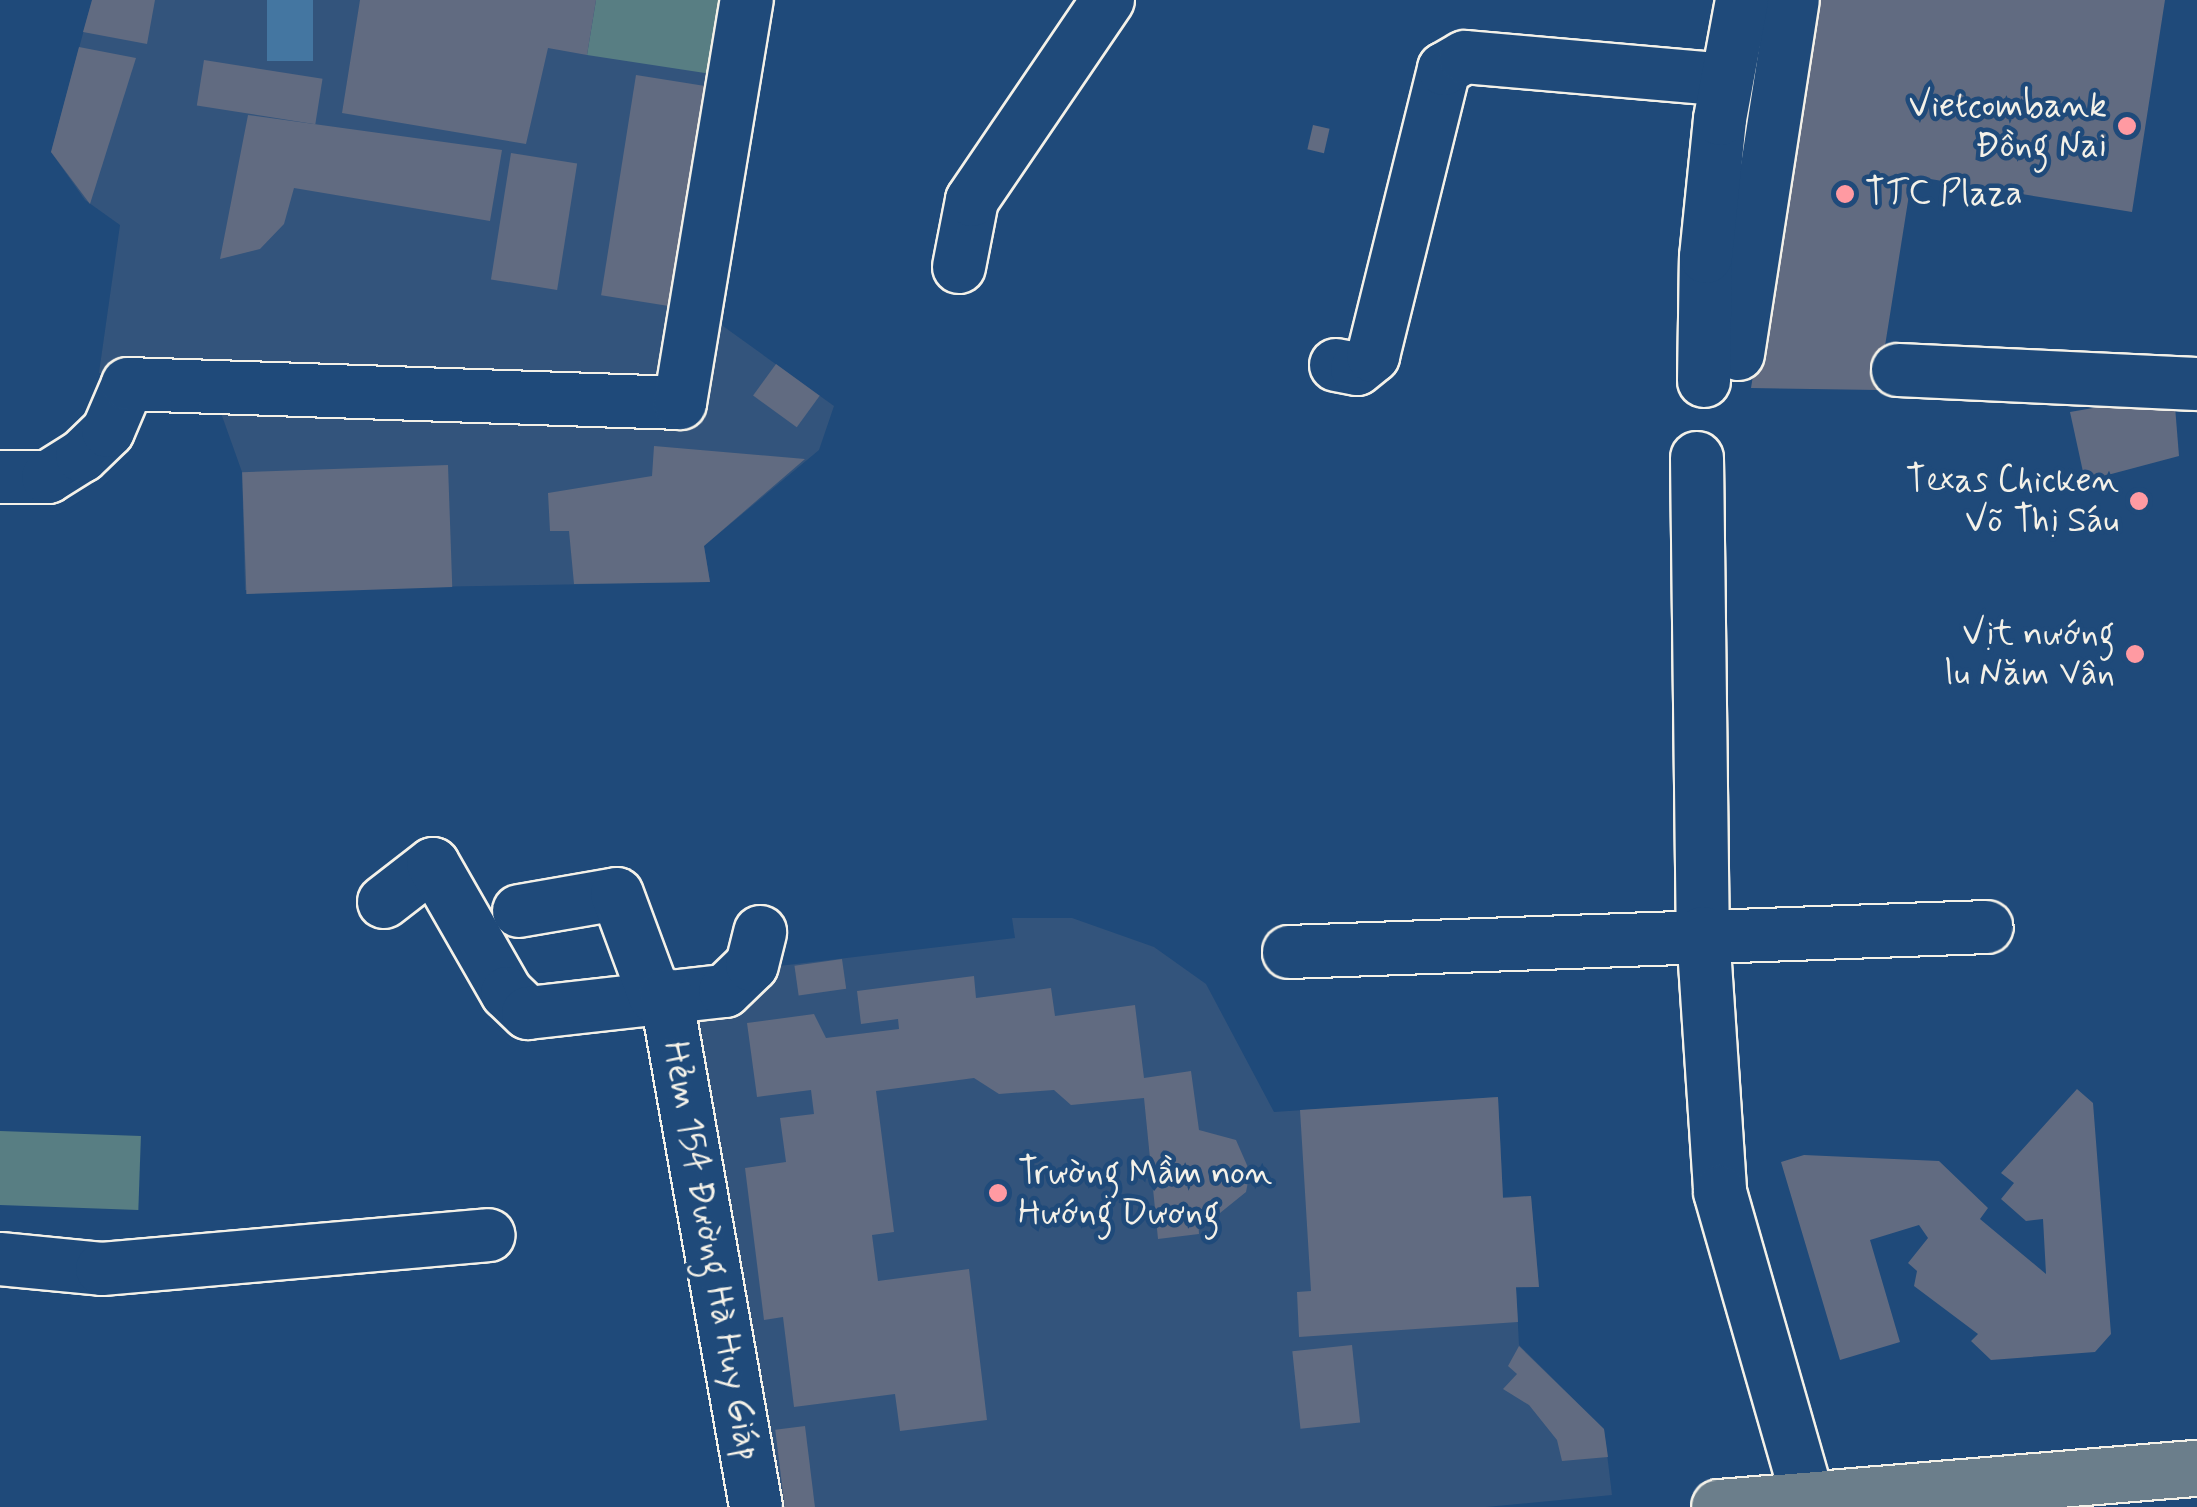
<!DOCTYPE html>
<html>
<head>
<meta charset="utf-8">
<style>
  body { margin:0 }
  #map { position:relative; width:2197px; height:1507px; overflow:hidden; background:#1f4a7a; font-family:Mynerve,sans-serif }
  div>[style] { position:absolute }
  .built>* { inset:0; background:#33547c }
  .green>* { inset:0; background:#587e83; transform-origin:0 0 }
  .water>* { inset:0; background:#4476a1; transform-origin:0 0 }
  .building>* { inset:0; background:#616b81; transform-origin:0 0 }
  .roads { filter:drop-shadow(2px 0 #f4f1e8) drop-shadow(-2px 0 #f4f1e8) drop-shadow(0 2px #f4f1e8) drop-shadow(0 -2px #f4f1e8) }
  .minor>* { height:52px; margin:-26px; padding:0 26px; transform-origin:26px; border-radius:26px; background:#1f4a7a }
  .major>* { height:55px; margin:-27.5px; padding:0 27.5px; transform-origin:27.5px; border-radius:27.5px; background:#6b7e8b }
  .dots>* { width:28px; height:28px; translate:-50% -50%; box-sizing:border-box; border:5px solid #1f4a7a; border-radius:50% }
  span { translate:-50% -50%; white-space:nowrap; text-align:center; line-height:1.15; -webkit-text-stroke:9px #1f4a7a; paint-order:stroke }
  .poi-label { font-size:35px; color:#f4f1e8 }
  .right { translate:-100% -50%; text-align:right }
  .left { translate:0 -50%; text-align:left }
  .street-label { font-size:35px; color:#f4f1e8 }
</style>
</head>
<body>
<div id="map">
  <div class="built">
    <div style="clip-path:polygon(92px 0,596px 0,718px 75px,672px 394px,99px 373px,120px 225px,85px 200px,51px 152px)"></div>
    <div style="clip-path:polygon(702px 311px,834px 406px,819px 450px,704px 546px,710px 582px,245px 590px,242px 472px,216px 399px,680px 412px)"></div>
    <div style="clip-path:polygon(1012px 918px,1072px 918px,1154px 947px,1206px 984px,1274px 1112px,1498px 1097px,1503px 1197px,1531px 1196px,1539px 1287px,1516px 1288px,1519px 1345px,1604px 1429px,1612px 1495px,1486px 1507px,767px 1507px,679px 1024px,761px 968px,1015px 938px)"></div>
  </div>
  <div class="green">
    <div style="clip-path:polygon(596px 0,730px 0,718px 75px,587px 55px)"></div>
    <div style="left:0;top:1131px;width:141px;height:74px;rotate:2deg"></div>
  </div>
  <div class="water">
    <div style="left:267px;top:0;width:46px;height:61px"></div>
  </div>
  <div class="building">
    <div style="clip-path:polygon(92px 0,155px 0,147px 44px,83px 32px)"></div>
    <div style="clip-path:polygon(360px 0,596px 0,587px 55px,548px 48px,526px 144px,342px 113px)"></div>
    <div style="clip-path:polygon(1813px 0,2165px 0,2132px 212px,1912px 176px,1878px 390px,1751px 388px)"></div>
    <div style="clip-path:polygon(79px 47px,136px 58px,90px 204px,51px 152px)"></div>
    <div style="left:204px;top:60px;width:120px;height:46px;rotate:9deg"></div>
    <div style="left:636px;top:75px;width:70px;height:223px;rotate:9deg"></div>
    <div style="clip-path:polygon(248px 115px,502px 150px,490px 221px,294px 188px,284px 224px,260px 249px,220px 259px)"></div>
    <div style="left:1313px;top:125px;width:17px;height:25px;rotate:13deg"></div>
    <div style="left:511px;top:153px;width:67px;height:128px;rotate:9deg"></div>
    <div style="left:776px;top:364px;width:54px;height:39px;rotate:36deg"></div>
    <div style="clip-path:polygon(2174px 394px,2179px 456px,2085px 481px,2070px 412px)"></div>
    <div style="clip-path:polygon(654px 446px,805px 459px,704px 546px,710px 582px,574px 584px,569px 531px,550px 531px,548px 493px,652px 476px)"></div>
    <div style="left:448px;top:465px;width:122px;height:206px;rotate:88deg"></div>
    <div style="left:842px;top:959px;width:30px;height:48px;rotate:82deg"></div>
    <div style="clip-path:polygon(974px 976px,976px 998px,1051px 988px,1055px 1016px,1135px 1005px,1144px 1078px,1191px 1071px,1199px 1130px,1236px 1140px,1250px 1172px,1246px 1192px,1220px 1213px,1198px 1217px,1199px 1234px,1158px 1239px,1144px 1098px,1071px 1105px,1054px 1090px,999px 1094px,974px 1078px,876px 1091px,894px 1232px,872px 1235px,878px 1281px,969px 1269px,987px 1420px,900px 1431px,895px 1394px,794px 1407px,783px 1317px,764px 1320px,745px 1168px,786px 1162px,780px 1118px,814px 1114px,811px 1090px,757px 1097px,747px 1023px,814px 1014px,826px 1038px,899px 1029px,898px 1019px,861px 1024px,857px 991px)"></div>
    <div style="clip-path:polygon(2077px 1089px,2093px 1103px,2111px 1334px,2095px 1352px,1991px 1360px,1971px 1341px,1978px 1334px,1914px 1286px,1917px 1271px,1908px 1263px,1928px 1238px,1919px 1225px,1870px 1240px,1900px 1342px,1840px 1360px,1781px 1162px,1804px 1155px,1939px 1161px,1988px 1208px,1980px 1219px,2046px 1274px,2043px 1219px,2026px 1221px,2001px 1199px,2014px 1183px,2001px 1173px)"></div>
    <div style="clip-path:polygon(1498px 1097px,1503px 1198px,1531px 1196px,1539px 1287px,1516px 1287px,1518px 1322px,1299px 1337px,1297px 1292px,1311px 1291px,1300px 1110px)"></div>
    <div style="left:1352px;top:1345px;width:78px;height:60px;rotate:84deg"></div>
    <div style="clip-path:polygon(1519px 1346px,1604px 1429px,1608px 1457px,1562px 1461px,1557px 1440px,1529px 1405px,1503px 1389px,1517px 1374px,1508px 1366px)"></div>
    <div style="left:805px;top:1426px;width:82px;height:30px;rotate:83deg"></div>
  </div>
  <div class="roads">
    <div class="minor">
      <div style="left:959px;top:267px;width:68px;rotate:-79deg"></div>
      <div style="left:972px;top:200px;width:242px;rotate:-55.8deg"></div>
      <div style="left:1738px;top:354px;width:358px;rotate:-81.2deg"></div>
      <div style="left:1336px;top:365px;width:21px;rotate:11deg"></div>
      <div style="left:1357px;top:369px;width:21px;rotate:-39deg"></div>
      <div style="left:1373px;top:356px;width:296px;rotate:-76.1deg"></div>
      <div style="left:1444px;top:69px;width:24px;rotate:-30deg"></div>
      <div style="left:1465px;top:57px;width:262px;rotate:5deg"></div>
      <div style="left:1898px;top:370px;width:299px;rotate:2.7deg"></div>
      <div style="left:1704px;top:381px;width:124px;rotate:-89.1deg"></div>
      <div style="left:1706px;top:257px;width:139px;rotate:-84.2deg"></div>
      <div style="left:1720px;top:119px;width:121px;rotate:-79.5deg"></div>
      <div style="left:1697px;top:458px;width:475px;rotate:89.3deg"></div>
      <div style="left:1703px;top:933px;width:260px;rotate:86.2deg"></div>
      <div style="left:1720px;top:1192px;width:318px;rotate:74deg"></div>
      <div style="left:0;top:477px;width:48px"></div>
      <div style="left:48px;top:477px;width:40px;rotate:-32deg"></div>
      <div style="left:82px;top:456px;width:36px;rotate:-44deg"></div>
      <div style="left:108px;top:431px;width:51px;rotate:-66.9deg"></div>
      <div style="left:128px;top:384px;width:552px;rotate:1.97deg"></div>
      <div style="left:680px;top:403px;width:409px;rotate:-80.6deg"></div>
      <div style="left:384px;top:902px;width:62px;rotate:-37.8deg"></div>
      <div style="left:433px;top:864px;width:149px;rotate:60.2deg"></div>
      <div style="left:507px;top:993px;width:29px;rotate:44deg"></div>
      <div style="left:528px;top:1013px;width:198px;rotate:-6.4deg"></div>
      <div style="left:725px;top:991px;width:37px;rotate:-44deg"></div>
      <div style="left:752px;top:965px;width:34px;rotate:-76deg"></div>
      <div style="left:519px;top:911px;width:99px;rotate:-9.8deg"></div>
      <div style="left:617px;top:894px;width:110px;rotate:69.7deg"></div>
      <div style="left:1289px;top:952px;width:698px;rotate:-2.05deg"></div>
      <div style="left:666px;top:995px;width:520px;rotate:80.03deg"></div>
      <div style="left:0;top:1259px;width:102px;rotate:5.6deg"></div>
      <div style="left:102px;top:1269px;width:388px;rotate:-5deg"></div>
    </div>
    <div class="major">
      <div style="left:1719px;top:1507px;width:480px;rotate:-4.7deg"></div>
    </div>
  </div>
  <div class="dots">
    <div style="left:2127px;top:126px;background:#ff9aa2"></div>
    <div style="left:1845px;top:194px;background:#ff9aa2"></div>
    <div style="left:2139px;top:501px;background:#ff9aa2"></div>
    <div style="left:2135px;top:654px;background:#ff9aa2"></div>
    <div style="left:998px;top:1193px;background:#ff9aa2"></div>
  </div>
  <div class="poi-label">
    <span class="right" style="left:2107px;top:126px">Vietcombank<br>Đồng Nai</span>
    <span class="left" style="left:1865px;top:194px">TTC Plaza</span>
    <span class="right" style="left:2119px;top:501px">Texas Chicken<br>Võ Thị Sáu</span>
    <span class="right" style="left:2115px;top:654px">Vịt nướng<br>lu Năm Vân</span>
    <span class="left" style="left:1018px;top:1193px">Trường Mầm non<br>Hướng Dương</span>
  </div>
  <div class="street-label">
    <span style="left:711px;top:1251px;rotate:80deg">Hẻm 154 Đường Hà Huy Giáp</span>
  </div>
</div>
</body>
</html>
